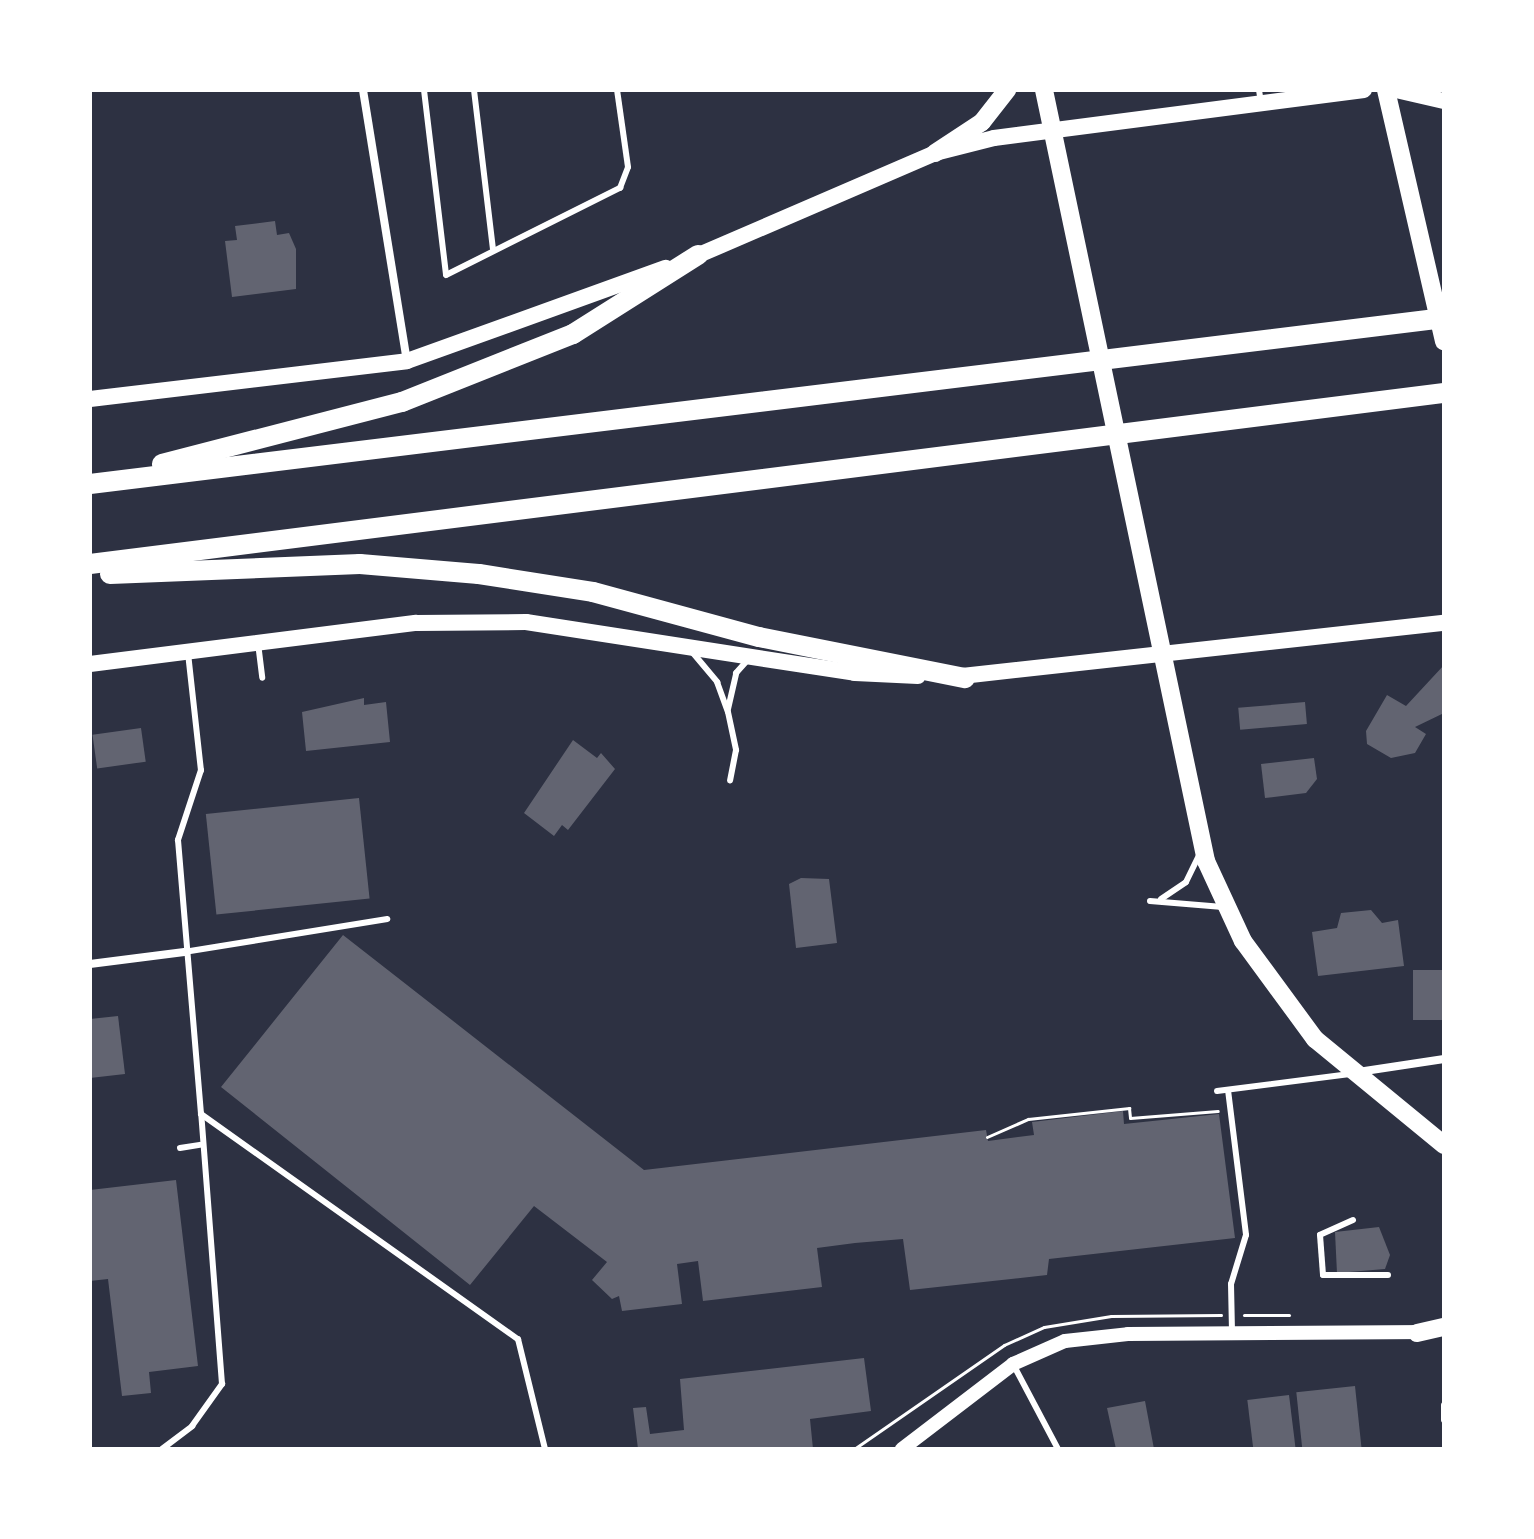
<!DOCTYPE html>
<html>
<head>
<meta charset="utf-8">
<style>
  body { margin:0 }
  #map { position:relative; width:1534px; height:1539px; overflow:hidden; background:#2d3142; font-family:"Fira Sans Condensed",sans-serif }
  div>[style] { position:absolute }
  .building>* { inset:0; background:#626471; transform-origin:0 0 }
  .path>* { height:3px; margin:-1.5px; padding:0 1.5px; transform-origin:1.5px; border-radius:1.5px; background:#fff }
  .service>* { height:6px; margin:-3px; padding:0 3px; transform-origin:3px; border-radius:3px; background:#fff }
  .minor>* { height:8px; margin:-4px; padding:0 4px; transform-origin:4px; border-radius:4px; background:#fff }
  .tertiary>* { height:14px; margin:-7px; padding:0 7px; transform-origin:7px; border-radius:7px; background:#fff }
  .secondary>* { height:16px; margin:-8px; padding:0 8px; transform-origin:8px; border-radius:8px; background:#fff }
  .trunk>* { height:18px; margin:-9px; padding:0 9px; transform-origin:9px; border-radius:9px; background:#fff }
  .motorway>* { height:20px; margin:-10px; padding:0 10px; transform-origin:10px; border-radius:10px; background:#fff }
  span { translate:-50% -50%; white-space:nowrap; text-align:center; line-height:1.15; -webkit-text-stroke:8px #fff; paint-order:stroke }
  .frame { position:absolute; inset:0; border:92px solid #fff; pointer-events:none }
</style>
</head>
<body>
<div id="map">
  <div class="building">
    <div style="clip-path:polygon(275px 221px,277px 235px,289px 233px,296px 249px,296px 289px,232px 297px,225px 241px,237px 240px,235px 226px)"></div>
    <div style="clip-path:polygon(1444px 665px,1444px 713px,1415px 727px,1426px 734px,1415px 753px,1391px 758px,1367px 744px,1366px 731px,1387px 695px,1406px 706px)"></div>
    <div style="clip-path:polygon(364px 698px,364px 705px,386px 702px,390px 742px,306px 751px,302px 712px)"></div>
    <div style="left:1305px;top:702px;width:22px;height:67px;rotate:85deg"></div>
    <div style="left:141px;top:728px;width:34px;height:49px;rotate:82deg"></div>
    <div style="clip-path:polygon(573px 740px,597px 758px,601px 753px,615px 769px,568px 830px,562px 825px,554px 836px,524px 813px)"></div>
    <div style="clip-path:polygon(1314px 758px,1317px 779px,1306px 793px,1265px 798px,1261px 764px)"></div>
    <div style="left:359px;top:798px;width:101px;height:154px;rotate:84deg"></div>
    <div style="clip-path:polygon(801px 878px,829px 879px,837px 943px,796px 948px,789px 884px)"></div>
    <div style="clip-path:polygon(1371px 910px,1382px 923px,1398px 920px,1404px 966px,1318px 976px,1312px 932px,1337px 928px,1341px 913px)"></div>
    <div style="clip-path:polygon(343px 935px,644px 1170px,986px 1130px,988px 1141px,1034px 1135px,1032px 1122px,1123px 1111px,1124px 1124px,1219px 1114px,1235px 1238px,1049px 1259px,1047px 1275px,910px 1290px,903px 1239px,855px 1243px,817px 1248px,822px 1287px,703px 1301px,698px 1261px,677px 1264px,682px 1304px,622px 1311px,619px 1296px,612px 1299px,592px 1280px,607px 1262px,534px 1206px,470px 1285px,221px 1087px)"></div>
    <div style="left:1444px;top:970px;width:50px;height:31px;rotate:90deg"></div>
    <div style="clip-path:polygon(118px 1016px,125px 1074px,90px 1078px,90px 1019px)"></div>
    <div style="clip-path:polygon(176px 1180px,198px 1366px,149px 1372px,151px 1393px,122px 1396px,108px 1279px,90px 1281px,90px 1190px)"></div>
    <div style="clip-path:polygon(1379px 1227px,1390px 1255px,1385px 1269px,1337px 1273px,1335px 1232px)"></div>
    <div style="clip-path:polygon(864px 1358px,871px 1411px,810px 1419px,813px 1449px,638px 1449px,633px 1408px,646px 1407px,650px 1434px,684px 1430px,680px 1379px)"></div>
    <div style="left:1355px;top:1386px;width:63px;height:59px;rotate:84deg"></div>
    <div style="left:1289px;top:1395px;width:54px;height:42px;rotate:83deg"></div>
    <div style="clip-path:polygon(1145px 1401px,1154px 1449px,1116px 1449px,1107px 1408px)"></div>
  </div>
  <div class="path">
    <div style="left:987px;top:1137px;width:45px;rotate:-23.7deg"></div>
    <div style="left:1028px;top:1119px;width:102px;rotate:-6.2deg"></div>
    <div style="left:1129px;top:1108px;width:10px;rotate:84deg"></div>
    <div style="left:1130px;top:1118px;width:88px;rotate:-4.5deg"></div>
    <div style="left:1244px;top:1315px;width:45px"></div>
    <div style="left:854px;top:1449px;width:183px;rotate:-34.7deg"></div>
    <div style="left:1004px;top:1345px;width:44px;rotate:-24.2deg"></div>
    <div style="left:1044px;top:1327px;width:68px;rotate:-9.3deg"></div>
    <div style="left:1111px;top:1316px;width:110px;rotate:-0.5deg"></div>
  </div>
  <div class="service">
    <div style="left:424px;top:90px;width:186px;rotate:83.2deg"></div>
    <div style="left:446px;top:275px;width:195px;rotate:-26.6deg"></div>
    <div style="left:620px;top:188px;width:22px;rotate:-69deg"></div>
    <div style="left:628px;top:167px;width:78px;rotate:-98.1deg"></div>
    <div style="left:474px;top:90px;width:160px;rotate:83.2deg"></div>
    <div style="left:1259px;top:90px;width:12px;rotate:81deg"></div>
    <div style="left:258px;top:643px;width:35px;rotate:83deg"></div>
    <div style="left:188px;top:653px;width:118px;rotate:83.7deg"></div>
    <div style="left:201px;top:770px;width:74px;rotate:108.2deg"></div>
    <div style="left:178px;top:840px;width:275px;rotate:85.2deg"></div>
    <div style="left:201px;top:1114px;width:389px;rotate:35.4deg"></div>
    <div style="left:518px;top:1339px;width:113px;rotate:76.2deg"></div>
    <div style="left:693px;top:653px;width:38px;rotate:50deg"></div>
    <div style="left:717px;top:682px;width:32px;rotate:70deg"></div>
    <div style="left:728px;top:712px;width:39px;rotate:78deg"></div>
    <div style="left:736px;top:750px;width:31px;rotate:101deg"></div>
    <div style="left:728px;top:709px;width:37px;rotate:-77deg"></div>
    <div style="left:736px;top:673px;width:15px;rotate:-48deg"></div>
    <div style="left:1161px;top:899px;width:30px;rotate:-34deg"></div>
    <div style="left:1186px;top:882px;width:30px;rotate:-64deg"></div>
    <div style="left:1150px;top:901px;width:73px;rotate:4.7deg"></div>
    <div style="left:184px;top:952px;width:206px;rotate:-9.2deg"></div>
    <div style="left:1228px;top:1090px;width:146px;rotate:82.9deg"></div>
    <div style="left:1246px;top:1235px;width:51px;rotate:107deg"></div>
    <div style="left:1231px;top:1284px;width:47px;rotate:88.8deg"></div>
    <div style="left:1217px;top:1091px;width:134px;rotate:-7.3deg"></div>
    <div style="left:180px;top:1148px;width:20px;rotate:-9deg"></div>
    <div style="left:1353px;top:1220px;width:36px;rotate:156deg"></div>
    <div style="left:1320px;top:1235px;width:40px;rotate:85.7deg"></div>
    <div style="left:1323px;top:1275px;width:65px"></div>
    <div style="left:1013px;top:1364px;width:96px;rotate:62.1deg"></div>
    <div style="left:1444px;top:1405px;width:15px;rotate:90deg"></div>
    <div style="left:162px;top:1449px;width:38px;rotate:-37deg"></div>
    <div style="left:192px;top:1426px;width:52px;rotate:-54.5deg"></div>
    <div style="left:222px;top:1384px;width:271px;rotate:-94.4deg"></div>
  </div>
  <div class="minor">
    <div style="left:363px;top:90px;width:275px;rotate:80.8deg"></div>
    <div style="left:90px;top:964px;width:95px;rotate:-7.3deg"></div>
    <div style="left:1358px;top:1072px;width:87px;rotate:-8.6deg"></div>
  </div>
  <div class="tertiary">
    <div style="left:902px;top:1449px;width:140px;rotate:-37.4deg"></div>
    <div style="left:1013px;top:1364px;width:57px;rotate:-23.9deg"></div>
    <div style="left:1065px;top:1341px;width:63px;rotate:-6.3deg"></div>
    <div style="left:1128px;top:1334px;width:300px;rotate:-0.4deg"></div>
  </div>
  <div class="secondary">
    <div style="left:1396px;top:90px;width:49px;rotate:12.9deg"></div>
    <div style="left:687px;top:260px;width:270px;rotate:-23.3deg"></div>
    <div style="left:935px;top:153px;width:61px;rotate:-14.3deg"></div>
    <div style="left:994px;top:138px;width:373px;rotate:-7.4deg"></div>
    <div style="left:90px;top:399px;width:319px;rotate:-6.8deg"></div>
    <div style="left:407px;top:361px;width:275px;rotate:-19.8deg"></div>
    <div style="left:90px;top:664px;width:329px;rotate:-7.2deg"></div>
    <div style="left:416px;top:623px;width:110px;rotate:-0.5deg"></div>
    <div style="left:526px;top:622px;width:333px;rotate:8.8deg"></div>
    <div style="left:855px;top:673px;width:63px;rotate:2.7deg"></div>
    <div style="left:953px;top:677px;width:494px;rotate:-6.3deg"></div>
  </div>
  <div class="trunk">
    <div style="left:1044px;top:90px;width:788px;rotate:78.13deg"></div>
    <div style="left:1206px;top:861px;width:88px;rotate:65.2deg"></div>
    <div style="left:1243px;top:941px;width:122px;rotate:53.7deg"></div>
    <div style="left:1315px;top:1039px;width:167px;rotate:39.4deg"></div>
    <div style="left:1386px;top:90px;width:258px;rotate:77deg"></div>
    <div style="left:935px;top:153px;width:56px;rotate:-33.4deg"></div>
    <div style="left:982px;top:122px;width:41px;rotate:-52deg"></div>
    <div style="left:1417px;top:1333px;width:28px;rotate:-13deg"></div>
  </div>
  <div class="motorway">
    <div style="left:162px;top:464px;width:248px;rotate:-14.5deg"></div>
    <div style="left:402px;top:402px;width:184px;rotate:-21.7deg"></div>
    <div style="left:573px;top:334px;width:148px;rotate:-32.3deg"></div>
    <div style="left:90px;top:484px;width:1364px;rotate:-6.99deg"></div>
    <div style="left:90px;top:564px;width:1365px;rotate:-7.2deg"></div>
    <div style="left:110px;top:574px;width:250px;rotate:-2.3deg"></div>
    <div style="left:360px;top:564px;width:119px;rotate:4.8deg"></div>
    <div style="left:479px;top:574px;width:115px;rotate:9deg"></div>
    <div style="left:593px;top:592px;width:172px;rotate:15.2deg"></div>
    <div style="left:759px;top:637px;width:210px;rotate:11.3deg"></div>
  </div>
  <div class="frame"></div>
</div>
</body>
</html>
